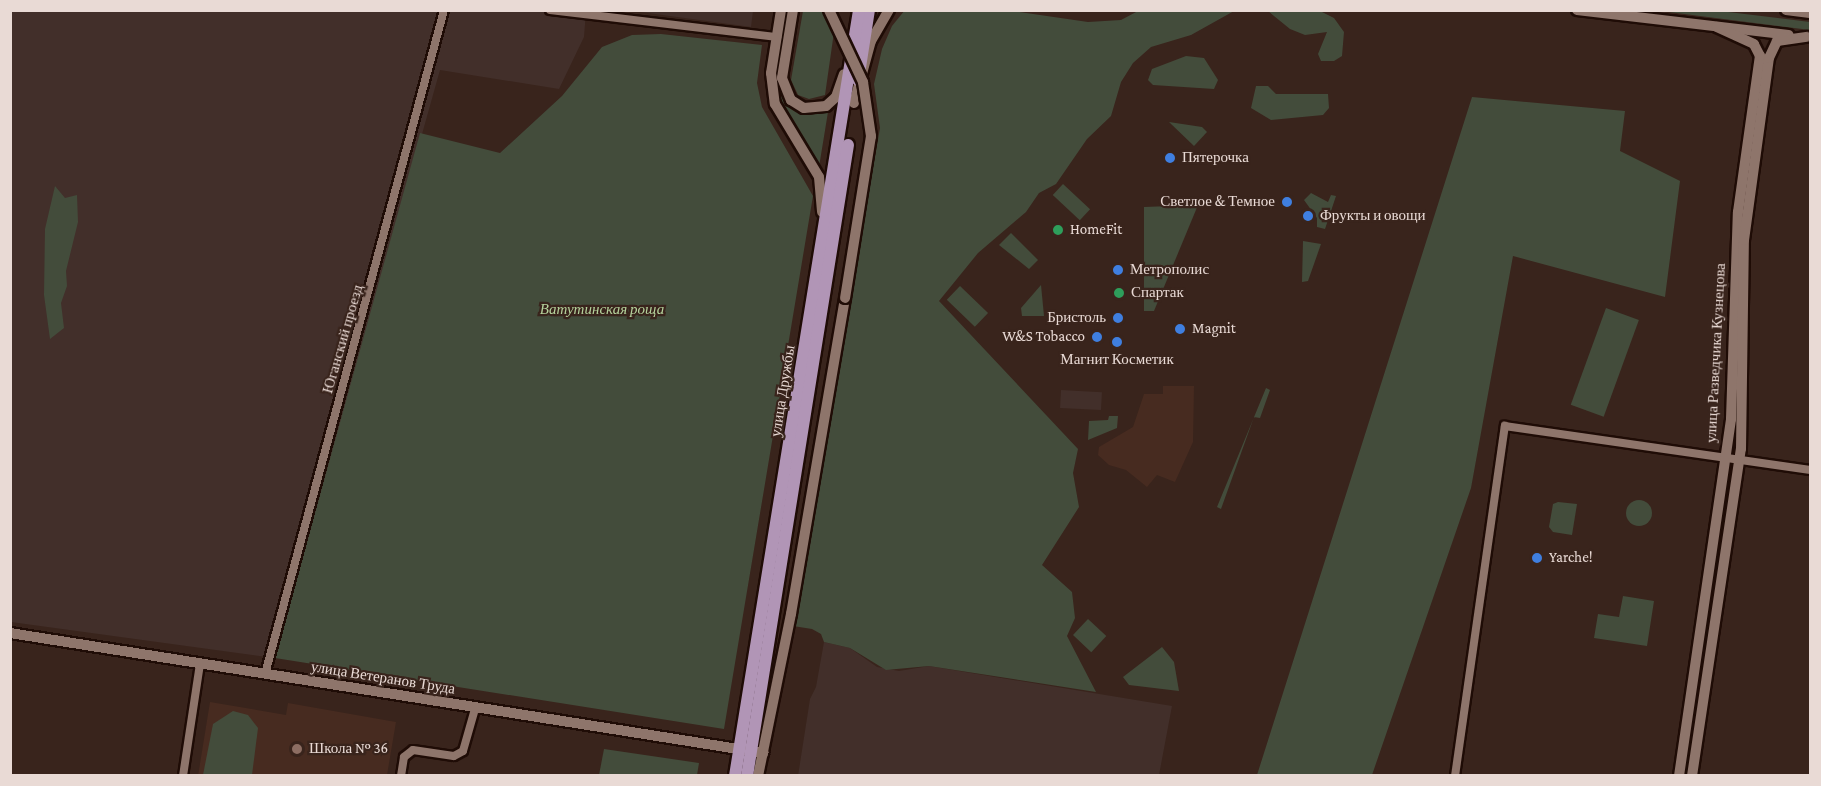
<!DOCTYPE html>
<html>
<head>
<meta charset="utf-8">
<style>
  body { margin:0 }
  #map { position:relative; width:1821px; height:786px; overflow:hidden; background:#39241c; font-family:"Crimson Pro",serif }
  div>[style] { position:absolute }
  .built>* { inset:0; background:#472b20 }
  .industrial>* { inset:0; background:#422f2a; transform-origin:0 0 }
  .green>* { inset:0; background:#434c3b; transform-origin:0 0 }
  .round { border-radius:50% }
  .roads { filter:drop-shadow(2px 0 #1f0c06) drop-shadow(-2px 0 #1f0c06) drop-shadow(0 2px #1f0c06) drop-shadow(0 -2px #1f0c06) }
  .minor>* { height:8px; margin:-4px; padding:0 4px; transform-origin:4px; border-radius:4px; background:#8e756b }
  .secondary>* { height:10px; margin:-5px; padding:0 5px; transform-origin:5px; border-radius:5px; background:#8e756b }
  .primary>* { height:12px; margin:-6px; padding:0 6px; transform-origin:6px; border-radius:6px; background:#b195b6 }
  .bridges { filter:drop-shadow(2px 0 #1f0c06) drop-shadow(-2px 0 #1f0c06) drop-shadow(0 2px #1f0c06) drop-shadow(0 -2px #1f0c06) }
  .secondary-bridge>* { height:10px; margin:-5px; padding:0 5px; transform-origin:5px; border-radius:5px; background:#8e756b }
  .dots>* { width:16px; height:16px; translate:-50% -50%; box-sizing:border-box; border:3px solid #39241c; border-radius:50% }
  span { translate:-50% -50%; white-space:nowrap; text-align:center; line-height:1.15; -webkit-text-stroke:4.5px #39241c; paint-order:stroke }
  .poi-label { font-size:15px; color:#e9dad5 }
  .left { translate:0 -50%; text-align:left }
  .right { translate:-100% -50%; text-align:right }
  .park-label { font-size:15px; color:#b5d29c; font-style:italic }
  .street-label { font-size:15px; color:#e9dad5 }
  .frame { position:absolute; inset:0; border:12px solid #e9dad5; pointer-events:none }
</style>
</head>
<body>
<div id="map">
  <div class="built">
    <div style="clip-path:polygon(1163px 386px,1194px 386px,1193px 442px,1175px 482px,1157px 475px,1147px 487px,1126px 470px,1109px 465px,1098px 455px,1099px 447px,1133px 427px,1144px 394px,1163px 394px)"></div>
    <div style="clip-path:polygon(210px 702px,286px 715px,288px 703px,396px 722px,387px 775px,198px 776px)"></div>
  </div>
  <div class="industrial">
    <div style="clip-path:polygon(10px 11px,586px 11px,584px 37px,559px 89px,440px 70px,275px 658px,11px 622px)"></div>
    <div style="clip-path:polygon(633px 11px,753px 10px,753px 11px,751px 27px)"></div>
    <div style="left:1061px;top:390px;width:41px;height:18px;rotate:3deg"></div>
    <div style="clip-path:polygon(824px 642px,850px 648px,877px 667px,899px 671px,929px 666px,1172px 706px,1159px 775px,798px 776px,810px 699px,816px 687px)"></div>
  </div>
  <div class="green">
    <div style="clip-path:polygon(905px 10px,1005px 10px,1088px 22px,1121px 20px,1138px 11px,1234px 11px,1191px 35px,1151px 47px,1133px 63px,1121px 82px,1111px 116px,1087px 139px,1056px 184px,1039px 193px,1026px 212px,978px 253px,939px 301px,1078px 449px,1073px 473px,1079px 507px,1042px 565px,1072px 592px,1075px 618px,1067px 636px,1096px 692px,929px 666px,886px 670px,850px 648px,824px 642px,821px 634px,812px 629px,793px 626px,880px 128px,874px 84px,882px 49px,892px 26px)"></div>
    <div style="clip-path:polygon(803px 11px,837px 11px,825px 95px,809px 99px,798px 95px,791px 80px)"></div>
    <div style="clip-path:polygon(1268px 11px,1320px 11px,1334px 18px,1344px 32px,1342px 56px,1334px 61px,1321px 61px,1318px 54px,1327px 32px,1305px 35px,1290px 29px)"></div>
    <div style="clip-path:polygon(1661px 11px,1720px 11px,1810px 22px,1810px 30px)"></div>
    <div style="clip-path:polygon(661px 34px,762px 45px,757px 83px,762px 107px,813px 196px,724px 729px,275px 658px,420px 133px,500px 153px,562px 96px,602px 47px,632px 35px)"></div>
    <div style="clip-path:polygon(1186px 56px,1204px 58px,1218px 80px,1214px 89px,1153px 85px,1148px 80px,1152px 69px)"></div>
    <div style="clip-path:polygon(1256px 86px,1268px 86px,1276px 94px,1328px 94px,1329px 108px,1323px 115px,1271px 120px,1251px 108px)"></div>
    <div style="clip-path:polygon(780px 95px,807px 115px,828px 112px,819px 167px,786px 118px)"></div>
    <div style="clip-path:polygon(1472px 97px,1625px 111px,1620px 151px,1680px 181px,1665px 297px,1513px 256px,1471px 488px,1372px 775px,1257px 775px)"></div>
    <div style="clip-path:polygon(1169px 122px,1202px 127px,1207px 132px,1194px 146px)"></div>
    <div style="left:1063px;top:184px;width:37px;height:15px;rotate:43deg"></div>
    <div style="clip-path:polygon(55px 186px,65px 198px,77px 195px,78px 222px,66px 271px,67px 286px,61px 303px,64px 328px,50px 339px,44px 295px,45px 229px)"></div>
    <div style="clip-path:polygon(1311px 193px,1328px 202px,1331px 195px,1336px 196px,1325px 229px,1317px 227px,1317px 218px,1304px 200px)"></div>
    <div style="clip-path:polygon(1198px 205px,1154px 311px,1144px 311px,1144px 207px)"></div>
    <div style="clip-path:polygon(1011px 233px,1038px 260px,1029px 269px,999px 245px)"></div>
    <div style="clip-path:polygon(1303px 241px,1321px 244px,1308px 281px,1302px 282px)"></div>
    <div style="clip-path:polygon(1041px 285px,1044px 316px,1022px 316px,1021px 308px)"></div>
    <div style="left:960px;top:286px;width:39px;height:19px;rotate:44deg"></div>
    <div style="left:1606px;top:308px;width:35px;height:103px;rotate:20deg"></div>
    <div style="clip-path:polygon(1266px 388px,1270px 390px,1260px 418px,1254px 417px,1221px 509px,1217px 507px)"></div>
    <div style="clip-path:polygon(1109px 416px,1118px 416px,1117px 428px,1088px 440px,1089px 421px,1108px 420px)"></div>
    <div style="clip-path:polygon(1724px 476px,1728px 477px,1710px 633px,1688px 775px,1684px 776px)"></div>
    <div class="round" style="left:1626px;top:500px;width:26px;height:26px"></div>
    <div style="clip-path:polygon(1558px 502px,1577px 504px,1572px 535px,1553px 532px,1549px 527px,1553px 504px)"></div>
    <div style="clip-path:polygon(1623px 596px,1654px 601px,1647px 646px,1594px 638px,1598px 614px,1619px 617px)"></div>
    <div style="left:1088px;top:619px;width:25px;height:22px;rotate:43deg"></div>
    <div style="clip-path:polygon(1162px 647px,1174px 662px,1179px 691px,1129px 685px,1123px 677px)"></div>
    <div style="clip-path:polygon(233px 711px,248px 715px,258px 728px,252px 775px,203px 775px,213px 724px)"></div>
    <div style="clip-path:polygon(604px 749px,699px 763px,697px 775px,599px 775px)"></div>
  </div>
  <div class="roads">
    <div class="minor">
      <div style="left:550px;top:10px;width:229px;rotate:6.8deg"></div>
      <div style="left:265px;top:674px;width:688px;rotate:-74.91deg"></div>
      <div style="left:183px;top:776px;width:113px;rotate:-81.4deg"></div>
      <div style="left:401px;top:776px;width:19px;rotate:-81deg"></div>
      <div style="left:404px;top:757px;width:11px;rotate:-38deg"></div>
      <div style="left:413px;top:750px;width:41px;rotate:8.3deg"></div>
      <div style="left:454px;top:756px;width:10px;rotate:-29deg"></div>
      <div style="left:463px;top:751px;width:44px;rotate:-74.1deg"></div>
      <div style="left:1455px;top:776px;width:354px;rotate:-81.9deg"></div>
      <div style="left:1505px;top:426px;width:308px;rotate:8.2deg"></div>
    </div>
    <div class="secondary">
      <div style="left:781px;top:10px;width:64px;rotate:99deg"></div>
      <div style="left:771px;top:73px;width:31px;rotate:83deg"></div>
      <div style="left:775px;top:104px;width:85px;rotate:58.9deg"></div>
      <div style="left:819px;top:177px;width:35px;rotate:85deg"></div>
      <div style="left:793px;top:10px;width:69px;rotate:99.2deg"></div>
      <div style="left:782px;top:78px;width:24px;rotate:68deg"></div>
      <div style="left:791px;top:100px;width:15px;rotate:32deg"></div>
      <div style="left:804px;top:108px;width:22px;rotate:-5deg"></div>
      <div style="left:826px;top:106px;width:13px;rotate:-42deg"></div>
      <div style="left:836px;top:97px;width:24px;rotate:-71deg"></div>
      <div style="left:1577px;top:10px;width:213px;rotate:6.7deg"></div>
      <div style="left:1786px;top:10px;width:24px;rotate:7deg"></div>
      <div style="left:854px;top:103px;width:64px;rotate:-74.7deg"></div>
      <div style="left:871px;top:41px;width:36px;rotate:-60deg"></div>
      <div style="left:10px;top:633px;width:763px;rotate:9.05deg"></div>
      <div style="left:758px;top:776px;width:165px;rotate:-78.5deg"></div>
      <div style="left:791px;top:614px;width:321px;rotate:-80.3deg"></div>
      <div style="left:1679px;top:776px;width:361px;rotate:-81.7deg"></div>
      <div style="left:1731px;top:419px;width:207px;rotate:-88.1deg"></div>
      <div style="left:1738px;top:212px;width:158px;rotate:-82deg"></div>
      <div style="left:1760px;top:56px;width:13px;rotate:-117deg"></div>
      <div style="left:1754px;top:44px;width:41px;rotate:-155.3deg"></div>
      <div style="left:1692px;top:776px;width:331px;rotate:-81.5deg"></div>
      <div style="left:1741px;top:449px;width:209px;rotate:-89.2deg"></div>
      <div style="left:1744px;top:240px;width:184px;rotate:-82.2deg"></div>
      <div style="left:1769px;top:58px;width:19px;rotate:-65deg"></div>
      <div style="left:1777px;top:41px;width:30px;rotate:-8deg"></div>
    </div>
    <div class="primary">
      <div style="left:858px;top:80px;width:71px;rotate:-81.1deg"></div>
      <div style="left:735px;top:776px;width:776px;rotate:-80.8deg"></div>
      <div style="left:747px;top:776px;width:639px;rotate:-80.91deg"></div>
    </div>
  </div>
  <div class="bridges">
    <div class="secondary-bridge">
      <div style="left:829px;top:10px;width:80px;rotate:64.7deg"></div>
      <div style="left:863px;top:82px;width:55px;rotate:81.6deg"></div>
      <div style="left:871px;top:136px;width:164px;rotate:99.1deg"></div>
    </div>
  </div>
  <div class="dots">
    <div style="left:1170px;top:158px;background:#3f7fe0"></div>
    <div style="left:1287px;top:202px;background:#3f7fe0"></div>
    <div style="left:1308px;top:216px;background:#3f7fe0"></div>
    <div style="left:1058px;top:230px;background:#2e9e5b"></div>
    <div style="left:1118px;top:270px;background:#3f7fe0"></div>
    <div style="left:1119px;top:293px;background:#2e9e5b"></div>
    <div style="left:1118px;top:318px;background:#3f7fe0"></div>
    <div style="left:1180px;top:329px;background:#3f7fe0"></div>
    <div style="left:1097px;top:337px;background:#3f7fe0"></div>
    <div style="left:1117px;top:342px;background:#3f7fe0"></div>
    <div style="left:1537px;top:558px;background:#3f7fe0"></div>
    <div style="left:297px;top:749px;background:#8d6e63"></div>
  </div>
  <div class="poi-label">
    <span class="left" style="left:1182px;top:158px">Пятерочка</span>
    <span class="right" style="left:1275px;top:202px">Светлое &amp; Темное</span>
    <span class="left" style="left:1320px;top:216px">Фрукты и овощи</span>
    <span class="left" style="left:1070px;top:230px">HomeFit</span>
    <span class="left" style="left:1130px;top:270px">Метрополис</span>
    <span class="left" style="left:1131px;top:293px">Спартак</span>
    <span class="right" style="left:1106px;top:318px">Бристоль</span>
    <span class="left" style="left:1192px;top:329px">Magnit</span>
    <span class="right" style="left:1085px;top:337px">W&amp;S Tobacco</span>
    <span style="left:1117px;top:360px">Магнит Косметик</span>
    <span class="left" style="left:1549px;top:558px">Yarche!</span>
    <span class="left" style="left:309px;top:749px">Школа № 36</span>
  </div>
  <div class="park-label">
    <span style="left:602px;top:310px">Ватутинская роща</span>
  </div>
  <div class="street-label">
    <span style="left:343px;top:339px;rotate:-74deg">Юганский проезд</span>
    <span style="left:1716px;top:353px;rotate:-87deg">улица Разведчика Кузнецова</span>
    <span style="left:783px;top:391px;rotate:-81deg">улица Дружбы</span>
    <span style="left:383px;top:678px;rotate:9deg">улица Ветеранов Труда</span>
  </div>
  <div class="frame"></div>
</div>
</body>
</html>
